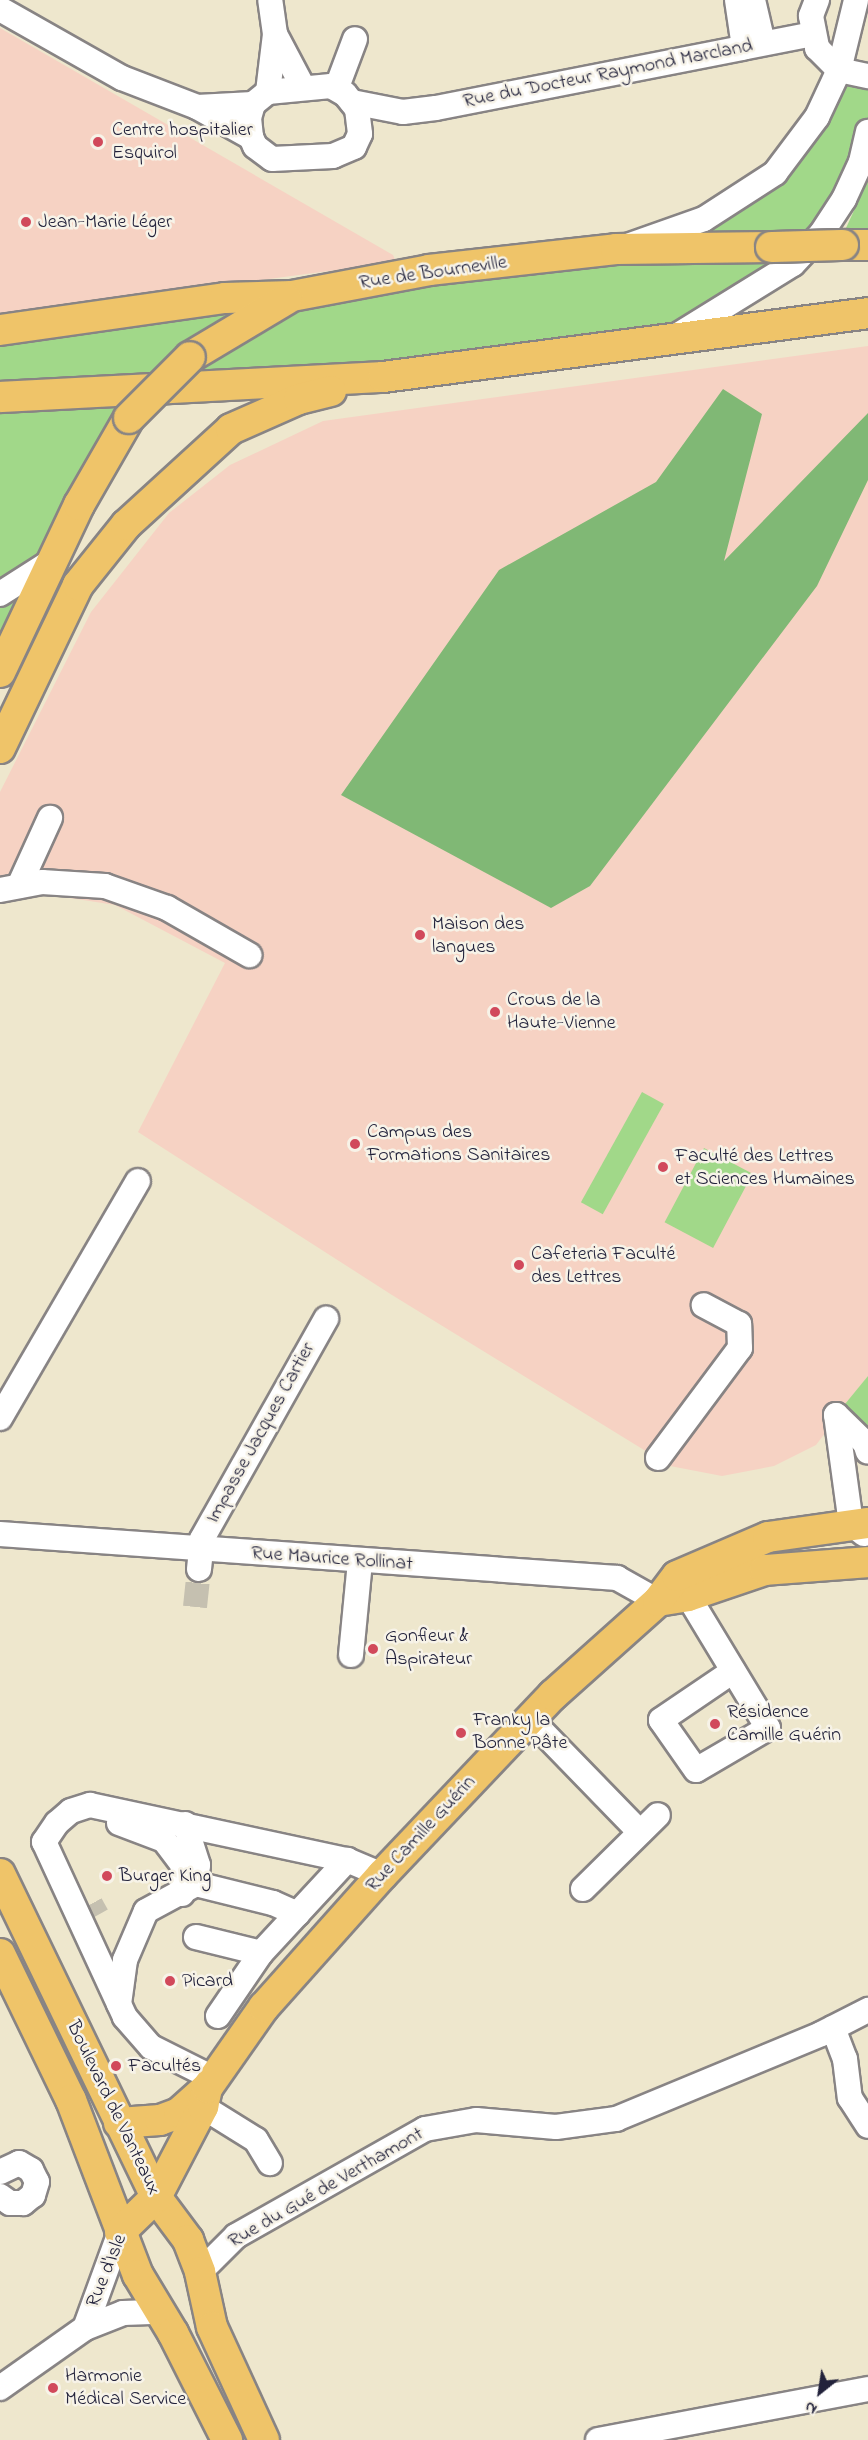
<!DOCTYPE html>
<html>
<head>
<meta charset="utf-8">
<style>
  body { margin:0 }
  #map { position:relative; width:868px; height:2440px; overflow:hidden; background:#eee7cd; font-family:"Indie Flower",sans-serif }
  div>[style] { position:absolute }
  .built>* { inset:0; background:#f6d2c3 }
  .green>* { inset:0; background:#a1d889; transform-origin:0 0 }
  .forest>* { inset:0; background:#80b875 }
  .minor-tunnel>* { height:24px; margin-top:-12px; transform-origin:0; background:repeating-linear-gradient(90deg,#c5c0b0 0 24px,transparent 0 36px) }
  .roads { filter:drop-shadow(2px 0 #888484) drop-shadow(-2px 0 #888484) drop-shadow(0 2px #888484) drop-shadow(0 -2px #888484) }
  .minor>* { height:24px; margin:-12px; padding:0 12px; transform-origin:12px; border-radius:12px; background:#fff }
  .major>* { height:30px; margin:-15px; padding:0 15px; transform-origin:15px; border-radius:15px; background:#efc469 }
  .bridges { filter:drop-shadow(2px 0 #888484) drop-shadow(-2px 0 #888484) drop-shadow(0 2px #888484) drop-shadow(0 -2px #888484) }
  .major-bridge>* { height:30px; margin:-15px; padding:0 15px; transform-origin:15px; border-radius:15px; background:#efc469 }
  .dots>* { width:16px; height:16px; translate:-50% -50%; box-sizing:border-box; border:3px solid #f7f3e8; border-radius:50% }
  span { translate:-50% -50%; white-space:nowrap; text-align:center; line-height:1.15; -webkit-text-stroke:5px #f7f3e8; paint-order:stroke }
  .street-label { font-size:20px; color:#22223b }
  .poi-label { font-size:20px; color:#22223b }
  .left { translate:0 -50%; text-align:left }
  .north { position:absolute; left:790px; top:2362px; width:60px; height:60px; -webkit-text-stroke:4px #f7f3e8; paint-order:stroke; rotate:210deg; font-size:16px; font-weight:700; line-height:24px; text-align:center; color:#22223b }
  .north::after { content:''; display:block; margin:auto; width:21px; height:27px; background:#22223b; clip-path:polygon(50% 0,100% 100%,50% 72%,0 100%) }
</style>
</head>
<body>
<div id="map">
  <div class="built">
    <div style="clip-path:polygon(0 28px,393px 255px,396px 262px,0 315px)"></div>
    <div style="clip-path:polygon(868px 346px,868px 1376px,816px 1445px,774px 1466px,722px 1476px,670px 1466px,392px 1295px,138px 1132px,225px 963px,115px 905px,0 887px,0 792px,91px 612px,169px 513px,230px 465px,323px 421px)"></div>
  </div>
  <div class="green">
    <div style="clip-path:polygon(839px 70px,868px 76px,868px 127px,821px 234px,673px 338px,159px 383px,0 672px,0 330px,616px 249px,775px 173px)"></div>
    <div style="clip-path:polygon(868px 180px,868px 228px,846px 228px)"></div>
    <div style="left:642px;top:1092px;width:25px;height:126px;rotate:29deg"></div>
    <div style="left:704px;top:1148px;width:55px;height:84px;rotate:28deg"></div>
    <div style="clip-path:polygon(868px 1376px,868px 1452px,836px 1415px)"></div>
  </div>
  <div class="forest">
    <div style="clip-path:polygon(723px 389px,762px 414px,724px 561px,868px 413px,868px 480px,817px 586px,590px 886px,551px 908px,341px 795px,499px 570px,656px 482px)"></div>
  </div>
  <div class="minor-tunnel">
    <div style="left:195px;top:1607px;width:38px;rotate:-84deg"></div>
    <div style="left:91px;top:1904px;width:13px;rotate:61deg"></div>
  </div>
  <div class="roads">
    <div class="minor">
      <div style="left:737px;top:0;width:48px;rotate:81.5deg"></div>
      <div style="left:753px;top:0;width:44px;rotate:76.9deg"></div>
      <div style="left:817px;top:0;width:17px;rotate:111deg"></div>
      <div style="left:811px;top:16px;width:33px;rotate:79deg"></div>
      <div style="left:817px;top:48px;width:31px;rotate:45deg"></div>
      <div style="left:839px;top:70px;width:30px;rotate:12deg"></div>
      <div style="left:0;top:9px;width:140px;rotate:29.5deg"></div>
      <div style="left:122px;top:78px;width:80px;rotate:21.1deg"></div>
      <div style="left:197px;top:107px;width:62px;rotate:29.1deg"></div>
      <div style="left:275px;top:34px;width:60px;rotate:62.2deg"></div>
      <div style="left:337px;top:87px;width:51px;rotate:-69.4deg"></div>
      <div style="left:268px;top:92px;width:58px;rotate:-83.1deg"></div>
      <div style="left:275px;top:34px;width:34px;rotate:-98deg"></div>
      <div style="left:352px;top:102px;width:52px;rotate:11.1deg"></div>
      <div style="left:403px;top:112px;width:33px;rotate:-7deg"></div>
      <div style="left:436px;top:108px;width:383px;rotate:-11.1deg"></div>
      <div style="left:197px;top:107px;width:56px;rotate:-3.1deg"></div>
      <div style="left:253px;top:104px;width:19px;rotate:-39deg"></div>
      <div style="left:268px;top:92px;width:63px;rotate:-5.4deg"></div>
      <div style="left:331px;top:86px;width:16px;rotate:30deg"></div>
      <div style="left:345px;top:94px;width:19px;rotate:51deg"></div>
      <div style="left:357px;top:109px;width:25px;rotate:83deg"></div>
      <div style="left:360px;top:134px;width:14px;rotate:115deg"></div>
      <div style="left:354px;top:147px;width:23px;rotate:157deg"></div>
      <div style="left:333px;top:156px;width:61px;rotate:177.2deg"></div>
      <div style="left:272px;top:159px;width:21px;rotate:-143deg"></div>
      <div style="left:255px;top:146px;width:10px;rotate:-114deg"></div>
      <div style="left:251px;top:137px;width:19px;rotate:-96deg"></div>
      <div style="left:249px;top:118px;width:15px;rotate:-74deg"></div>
      <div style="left:630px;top:245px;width:78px;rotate:-19.4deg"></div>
      <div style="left:704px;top:219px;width:85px;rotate:-32.9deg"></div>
      <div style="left:775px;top:173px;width:70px;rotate:-53.1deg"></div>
      <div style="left:817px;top:117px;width:52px;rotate:-64.9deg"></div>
      <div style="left:839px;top:70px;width:72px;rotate:-76.3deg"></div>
      <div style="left:678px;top:335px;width:135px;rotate:-31.7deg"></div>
      <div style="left:793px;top:264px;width:41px;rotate:-47deg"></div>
      <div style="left:821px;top:234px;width:42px;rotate:-56.7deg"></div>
      <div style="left:844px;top:199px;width:41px;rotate:-65.3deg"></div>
      <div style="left:861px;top:162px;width:31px;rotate:-77deg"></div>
      <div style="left:0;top:594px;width:65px;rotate:-32.5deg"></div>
      <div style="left:19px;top:886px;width:75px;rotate:-65.5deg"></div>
      <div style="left:0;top:890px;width:43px;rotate:-10.8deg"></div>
      <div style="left:42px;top:882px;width:63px;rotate:3.6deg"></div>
      <div style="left:105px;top:886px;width:66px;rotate:19.5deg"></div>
      <div style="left:167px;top:908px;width:95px;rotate:29.8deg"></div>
      <div style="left:0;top:1418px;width:274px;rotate:-59.8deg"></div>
      <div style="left:658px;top:1458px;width:137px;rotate:-53.3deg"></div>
      <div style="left:740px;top:1348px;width:24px;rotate:-92deg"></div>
      <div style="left:739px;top:1324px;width:40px;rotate:-152deg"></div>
      <div style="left:0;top:1534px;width:619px;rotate:4.08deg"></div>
      <div style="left:617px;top:1578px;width:47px;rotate:29.3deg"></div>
      <div style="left:864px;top:1534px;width:16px;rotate:-142deg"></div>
      <div style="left:851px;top:1524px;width:110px;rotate:-97.8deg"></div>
      <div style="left:836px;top:1415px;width:40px;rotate:44deg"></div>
      <div style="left:865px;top:1443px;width:9px;rotate:72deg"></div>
      <div style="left:199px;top:1569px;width:30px;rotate:-84deg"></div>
      <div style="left:202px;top:1539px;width:253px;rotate:-60.6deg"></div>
      <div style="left:688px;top:1596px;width:154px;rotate:58.8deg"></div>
      <div style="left:768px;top:1728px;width:83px;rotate:149.7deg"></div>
      <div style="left:696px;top:1770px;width:61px;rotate:-125deg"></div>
      <div style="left:661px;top:1720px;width:87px;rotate:-34.2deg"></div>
      <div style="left:351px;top:1655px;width:94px;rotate:-84.5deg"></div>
      <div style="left:530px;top:1719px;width:158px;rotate:45.8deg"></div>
      <div style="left:119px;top:1823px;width:48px;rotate:20.7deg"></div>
      <div style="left:164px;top:1840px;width:31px;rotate:53deg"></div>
      <div style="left:183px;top:1865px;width:29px;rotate:92deg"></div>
      <div style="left:196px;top:1884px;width:79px;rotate:13.9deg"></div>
      <div style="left:273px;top:1903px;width:27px;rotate:24deg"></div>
      <div style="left:583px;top:1889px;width:105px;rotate:-44.6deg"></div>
      <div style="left:196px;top:1937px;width:67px;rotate:13.8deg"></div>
      <div style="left:119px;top:2004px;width:44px;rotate:-82.2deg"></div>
      <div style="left:125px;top:1960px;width:53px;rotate:-66.8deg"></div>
      <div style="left:146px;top:1911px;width:57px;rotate:-28.4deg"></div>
      <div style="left:196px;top:1884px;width:19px;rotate:-84deg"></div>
      <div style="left:198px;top:1865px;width:43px;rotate:-107.6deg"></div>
      <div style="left:218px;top:2016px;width:76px;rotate:-55.7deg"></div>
      <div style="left:261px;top:1953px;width:127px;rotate:-47.2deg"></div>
      <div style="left:833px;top:2028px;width:33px;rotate:69deg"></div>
      <div style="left:845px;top:2059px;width:39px;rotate:83deg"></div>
      <div style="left:850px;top:2098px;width:33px;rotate:57deg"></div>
      <div style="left:213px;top:2078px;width:69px;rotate:-153.4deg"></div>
      <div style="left:151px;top:2047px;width:40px;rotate:-131deg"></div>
      <div style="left:125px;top:2017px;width:193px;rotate:-114.8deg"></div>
      <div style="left:44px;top:1842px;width:23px;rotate:-56deg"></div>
      <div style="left:57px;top:1823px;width:18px;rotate:-41deg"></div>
      <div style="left:71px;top:1811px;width:20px;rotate:-18deg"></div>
      <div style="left:90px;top:1805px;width:263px;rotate:12.1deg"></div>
      <div style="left:347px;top:1860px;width:38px;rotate:23deg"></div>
      <div style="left:203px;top:2107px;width:62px;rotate:31.9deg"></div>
      <div style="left:256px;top:2140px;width:27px;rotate:59deg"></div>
      <div style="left:0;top:2172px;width:21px;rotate:-25deg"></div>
      <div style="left:19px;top:2163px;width:14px;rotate:30deg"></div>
      <div style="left:31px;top:2170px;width:13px;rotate:63deg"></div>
      <div style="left:37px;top:2182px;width:14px;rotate:107deg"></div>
      <div style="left:33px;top:2195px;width:13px;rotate:141deg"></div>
      <div style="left:23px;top:2203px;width:13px;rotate:180deg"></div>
      <div style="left:10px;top:2203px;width:12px;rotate:-145deg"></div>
      <div style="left:120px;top:2232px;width:102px;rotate:110deg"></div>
      <div style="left:85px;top:2328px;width:41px;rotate:-21.5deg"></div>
      <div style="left:123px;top:2313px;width:36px;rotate:-2deg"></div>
      <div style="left:200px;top:2272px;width:51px;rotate:-45deg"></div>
      <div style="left:236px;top:2236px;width:217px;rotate:-29.5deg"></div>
      <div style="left:425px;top:2129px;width:52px;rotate:-10deg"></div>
      <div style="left:476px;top:2120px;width:80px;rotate:5deg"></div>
      <div style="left:556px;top:2127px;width:61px;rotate:-7.6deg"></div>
      <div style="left:616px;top:2119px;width:222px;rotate:-22.5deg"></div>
      <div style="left:821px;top:2034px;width:53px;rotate:-27.1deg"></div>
      <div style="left:0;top:2388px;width:104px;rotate:-35.2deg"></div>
      <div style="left:598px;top:2440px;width:275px;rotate:-10.7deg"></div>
    </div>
    <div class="major">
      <div style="left:843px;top:245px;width:25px"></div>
      <div style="left:0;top:330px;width:227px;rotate:-8.1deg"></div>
      <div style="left:225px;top:298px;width:67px;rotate:-1.7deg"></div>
      <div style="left:292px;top:296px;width:139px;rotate:-10.7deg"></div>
      <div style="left:429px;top:270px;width:188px;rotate:-6.4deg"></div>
      <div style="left:616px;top:249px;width:155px;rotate:-0.7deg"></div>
      <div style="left:190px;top:357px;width:113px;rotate:-30.9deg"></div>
      <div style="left:0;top:397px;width:384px;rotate:-3deg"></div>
      <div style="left:383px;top:377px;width:489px;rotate:-7.5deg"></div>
      <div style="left:0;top:672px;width:185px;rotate:-64.7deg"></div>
      <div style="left:79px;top:505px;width:100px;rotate:-60.1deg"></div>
      <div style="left:0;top:748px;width:181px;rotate:-64.4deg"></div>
      <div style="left:78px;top:585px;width:77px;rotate:-51.3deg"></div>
      <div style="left:126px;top:525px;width:142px;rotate:-42.4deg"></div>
      <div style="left:231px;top:429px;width:74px;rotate:-23.8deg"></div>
      <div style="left:299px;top:399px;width:33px;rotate:-14deg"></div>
      <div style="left:658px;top:1601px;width:30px;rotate:-9deg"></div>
      <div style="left:688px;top:1596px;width:81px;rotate:-18.7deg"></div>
      <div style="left:765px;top:1570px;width:103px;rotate:-4.4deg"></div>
      <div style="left:0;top:1874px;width:359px;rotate:64.2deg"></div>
      <div style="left:156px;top:2197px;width:54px;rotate:53.3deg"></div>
      <div style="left:188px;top:2240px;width:34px;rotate:69deg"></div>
      <div style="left:200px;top:2272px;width:56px;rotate:77.7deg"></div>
      <div style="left:212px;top:2327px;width:124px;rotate:65.3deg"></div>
      <div style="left:0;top:1954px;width:162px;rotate:64.1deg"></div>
      <div style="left:71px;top:2100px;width:187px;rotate:69.1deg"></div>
      <div style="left:138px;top:2275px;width:68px;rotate:58.9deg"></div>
      <div style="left:173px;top:2333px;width:120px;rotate:63.2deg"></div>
      <div style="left:119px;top:2123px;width:41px;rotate:-4.2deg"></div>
      <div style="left:160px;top:2120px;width:20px;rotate:-20deg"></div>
      <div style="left:179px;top:2113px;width:38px;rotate:-42deg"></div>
      <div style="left:120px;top:2232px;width:50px;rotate:-44.2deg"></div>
      <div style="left:156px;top:2197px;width:102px;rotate:-62.4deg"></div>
      <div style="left:203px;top:2107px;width:19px;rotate:-78deg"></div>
      <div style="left:207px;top:2088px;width:99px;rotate:-54.9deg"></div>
      <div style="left:264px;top:2007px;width:177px;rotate:-48.2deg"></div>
      <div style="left:382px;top:1875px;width:248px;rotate:-46.5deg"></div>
      <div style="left:553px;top:1695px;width:141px;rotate:-41.8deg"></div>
      <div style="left:658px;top:1601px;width:31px;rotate:-53deg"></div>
      <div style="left:677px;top:1576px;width:99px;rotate:-23.2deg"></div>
      <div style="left:768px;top:1537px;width:101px;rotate:-8deg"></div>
    </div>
  </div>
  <div class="bridges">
    <div class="major-bridge">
      <div style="left:771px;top:247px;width:72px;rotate:-1.6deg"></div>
      <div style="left:129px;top:418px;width:86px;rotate:-45deg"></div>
    </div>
  </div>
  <div class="dots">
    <div style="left:98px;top:142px;background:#d1495b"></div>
    <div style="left:26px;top:222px;background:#d1495b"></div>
    <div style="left:420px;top:935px;background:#d1495b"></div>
    <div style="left:495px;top:1012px;background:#d1495b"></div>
    <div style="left:355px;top:1144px;background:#d1495b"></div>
    <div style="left:663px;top:1167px;background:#d1495b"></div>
    <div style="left:519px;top:1265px;background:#d1495b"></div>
    <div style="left:373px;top:1649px;background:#d1495b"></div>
    <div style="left:715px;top:1724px;background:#d1495b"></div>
    <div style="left:461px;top:1733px;background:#d1495b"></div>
    <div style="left:107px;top:1876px;background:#d1495b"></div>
    <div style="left:170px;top:1981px;background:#d1495b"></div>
    <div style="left:116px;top:2066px;background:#d1495b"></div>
    <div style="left:53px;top:2388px;background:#d1495b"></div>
  </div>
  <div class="street-label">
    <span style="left:608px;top:74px;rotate:-11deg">Rue du Docteur Raymond Marcland</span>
    <span style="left:433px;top:273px;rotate:-8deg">Rue de Bourneville</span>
    <span style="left:261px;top:1433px;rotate:-61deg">Impasse Jacques Cartier</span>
    <span style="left:332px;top:1559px;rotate:4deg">Rue Maurice Rollinat</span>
    <span style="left:421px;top:1834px;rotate:-47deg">Rue Camille Guérin</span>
    <span style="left:113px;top:2108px;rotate:64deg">Boulevard de Vanteaux</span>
    <span style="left:326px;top:2188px;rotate:-30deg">Rue du Gué de Verthamont</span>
    <span style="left:107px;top:2271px;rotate:-68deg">Rue d'Isle</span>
  </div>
  <div class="poi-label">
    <span class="left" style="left:112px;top:142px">Centre hospitalier<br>Esquirol</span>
    <span class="left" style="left:38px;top:222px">Jean-Marie Léger</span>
    <span class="left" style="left:432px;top:936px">Maison des<br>langues</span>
    <span class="left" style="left:507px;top:1012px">Crous de la<br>Haute-Vienne</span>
    <span class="left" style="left:367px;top:1144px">Campus des<br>Formations Sanitaires</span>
    <span class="left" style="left:675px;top:1168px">Faculté des Lettres<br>et Sciences Humaines</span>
    <span class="left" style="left:531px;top:1266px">Cafeteria Faculté<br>des Lettres</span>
    <span class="left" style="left:385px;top:1648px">Gonfleur &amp;<br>Aspirateur</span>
    <span class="left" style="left:727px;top:1724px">Résidence<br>Camille Guérin</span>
    <span class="left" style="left:473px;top:1732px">Franky la<br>Bonne Pâte</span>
    <span class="left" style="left:119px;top:1876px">Burger King</span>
    <span class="left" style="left:182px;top:1981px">Picard</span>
    <span class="left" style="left:128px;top:2066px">Facultés</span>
    <span class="left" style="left:65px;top:2388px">Harmonie<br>Médical Service</span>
  </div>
  <div class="north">N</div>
</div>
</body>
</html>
